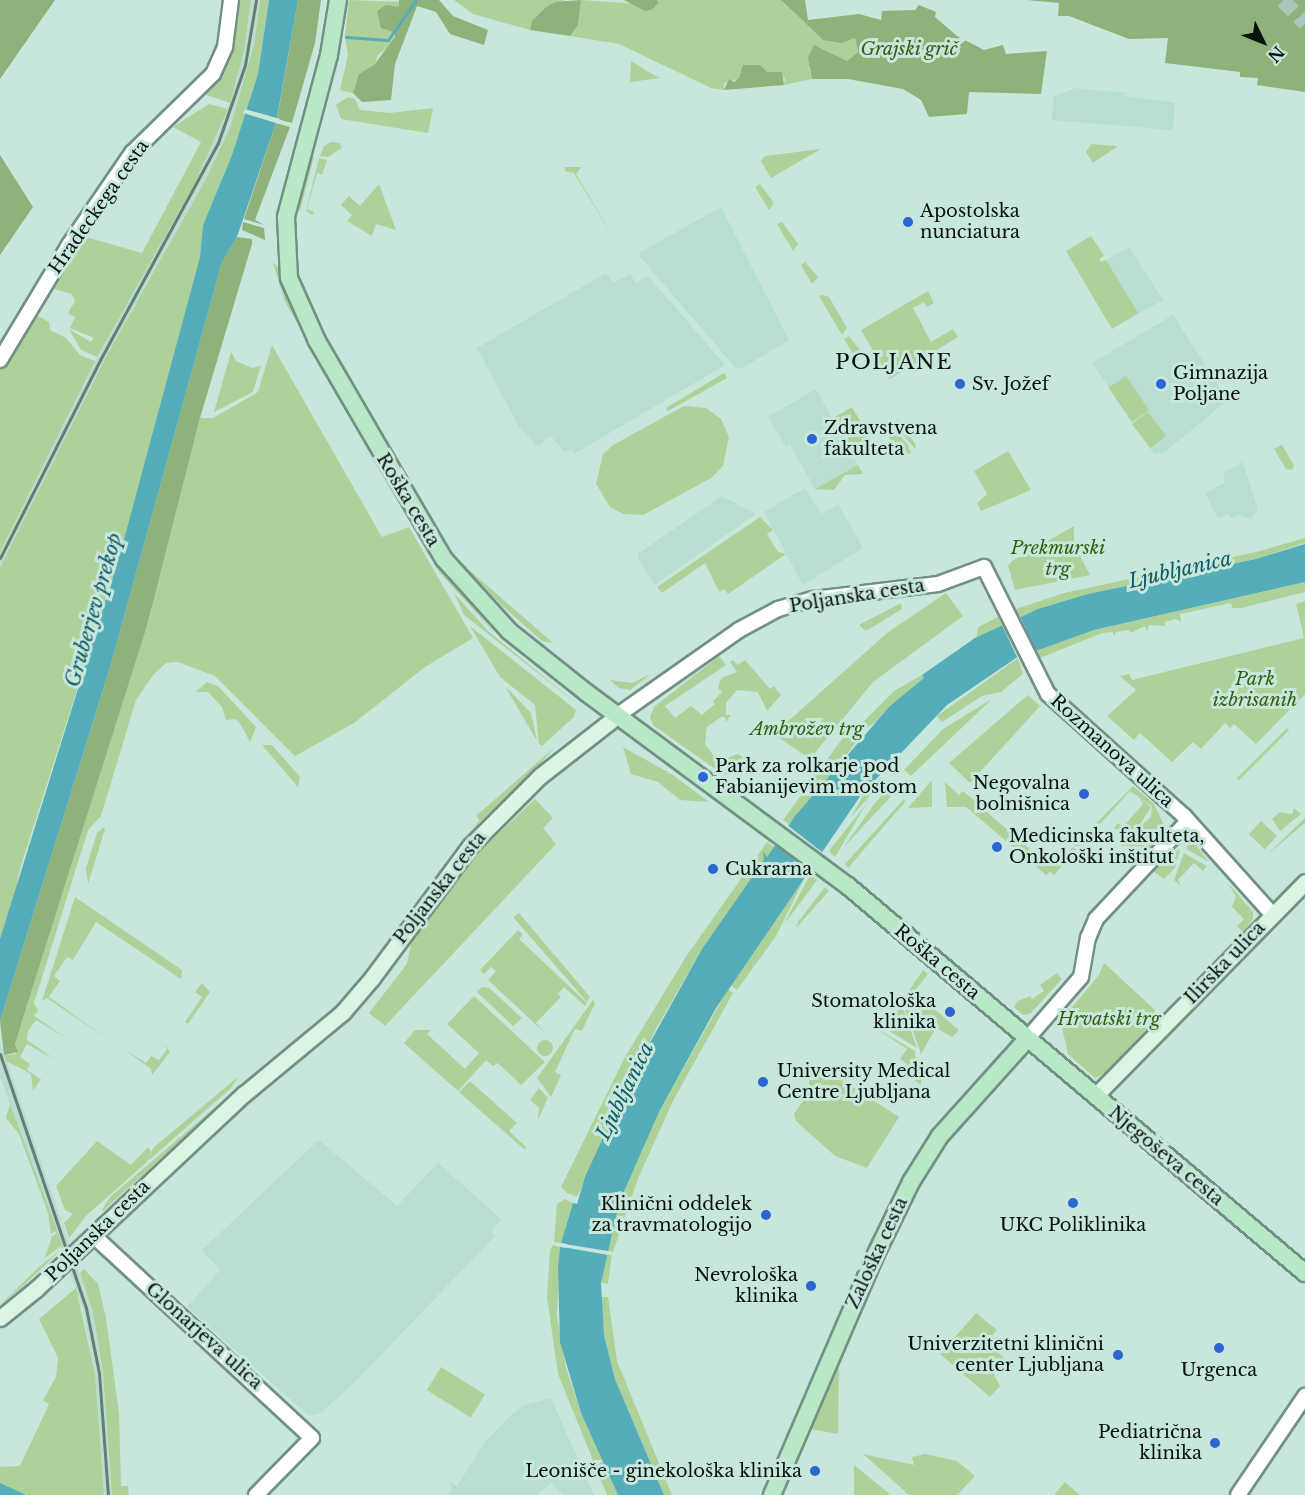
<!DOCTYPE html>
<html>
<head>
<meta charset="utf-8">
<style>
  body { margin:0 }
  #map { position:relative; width:1305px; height:1495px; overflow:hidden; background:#c8e7dc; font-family:"Libre Baskerville",serif }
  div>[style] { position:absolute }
  .built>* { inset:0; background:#b7ded0 }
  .green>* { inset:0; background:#aed199; transform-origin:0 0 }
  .round { border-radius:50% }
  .forest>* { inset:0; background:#8fb27a }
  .water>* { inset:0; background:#54adb9 }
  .pier>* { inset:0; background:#c8e7dc; transform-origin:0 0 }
  .stream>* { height:3px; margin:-1.5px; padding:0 1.5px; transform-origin:1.5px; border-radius:1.5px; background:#54adb9 }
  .secondary-tunnel>* { height:15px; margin-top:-7.5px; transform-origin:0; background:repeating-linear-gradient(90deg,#abc7bd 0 15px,transparent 0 23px) }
  .roads { filter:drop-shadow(2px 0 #739085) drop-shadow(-2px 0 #739085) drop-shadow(0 2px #739085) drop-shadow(0 -2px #739085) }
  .tertiary>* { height:14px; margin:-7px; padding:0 7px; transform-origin:7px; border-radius:7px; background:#fff }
  .secondary>* { height:15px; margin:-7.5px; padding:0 7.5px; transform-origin:7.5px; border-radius:7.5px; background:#dcf4e2 }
  .primary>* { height:16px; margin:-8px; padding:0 8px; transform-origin:8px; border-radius:8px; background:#b8e9c6 }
  .rail>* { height:3px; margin:-1.5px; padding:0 1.5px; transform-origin:1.5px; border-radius:1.5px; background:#677c74 }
  .dots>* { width:16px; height:16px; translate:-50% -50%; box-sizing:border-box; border:3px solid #c8e7dc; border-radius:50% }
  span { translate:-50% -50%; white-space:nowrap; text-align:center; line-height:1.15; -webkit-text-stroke:6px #c8e7dc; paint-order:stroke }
  .park-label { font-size:18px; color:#345e0d; font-style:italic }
  .street-label { font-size:18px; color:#07120e }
  .poi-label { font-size:18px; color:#07120e }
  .left { translate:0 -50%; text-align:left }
  .right { translate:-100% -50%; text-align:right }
  .water-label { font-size:20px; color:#105c66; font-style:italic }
  .quarter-label { font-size:21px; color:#07120e; letter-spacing:1.5px }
  .north { position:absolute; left:1233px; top:12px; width:60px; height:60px; -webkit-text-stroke:4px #c8e7dc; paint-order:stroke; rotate:133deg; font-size:16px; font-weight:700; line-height:24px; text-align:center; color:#07120e }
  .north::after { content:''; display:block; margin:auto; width:21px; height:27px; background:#07120e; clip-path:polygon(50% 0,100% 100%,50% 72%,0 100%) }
</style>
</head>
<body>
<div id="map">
  <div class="built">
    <div style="clip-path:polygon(251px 0,260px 0,254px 45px,230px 128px,206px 179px,106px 357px,0 567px,0 552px,24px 503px,95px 361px,194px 185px,225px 117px,244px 51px)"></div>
    <div style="clip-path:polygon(1076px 88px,1126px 93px,1124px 96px,1175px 103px,1173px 130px,1052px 120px,1054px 96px)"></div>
    <div style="clip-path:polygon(721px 207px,789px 340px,741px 369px,735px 367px,640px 257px,639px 253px)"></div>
    <div style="clip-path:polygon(1091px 236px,1104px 256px,1099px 259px,1102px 262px,1129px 247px,1163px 300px,1112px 329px,1066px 251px)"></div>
    <div style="clip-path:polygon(606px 273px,613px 283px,630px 274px,636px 283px,648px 276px,725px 365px,574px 454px,572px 449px,564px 452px,551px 436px,538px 447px,519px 427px,477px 348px)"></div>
    <div style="clip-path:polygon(1173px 315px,1228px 400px,1165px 452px,1154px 454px,1092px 363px)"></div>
    <div style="clip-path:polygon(816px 389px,858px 465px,815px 489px,790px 445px,786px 447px,768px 417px)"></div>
    <div style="clip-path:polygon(1243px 462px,1258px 510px,1251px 519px,1239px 515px,1231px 519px,1228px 514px,1218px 519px,1205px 493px,1224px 483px,1224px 472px)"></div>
    <div style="clip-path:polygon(805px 488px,821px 514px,838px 504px,863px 548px,803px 585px,764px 512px)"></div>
    <div style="clip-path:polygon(722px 496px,756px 514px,655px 585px,638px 559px,639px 553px)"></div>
    <div style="clip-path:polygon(0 1042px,93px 1312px,103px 1373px,112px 1495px,104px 1495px,95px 1374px,83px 1310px,0 1076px)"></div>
    <div style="clip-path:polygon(319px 1140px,397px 1206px,438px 1163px,501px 1219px,492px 1231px,495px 1236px,352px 1385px,320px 1413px,309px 1416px,187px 1307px,220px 1270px,202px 1250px)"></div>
    <div style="clip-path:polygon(551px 1398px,594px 1495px,562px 1495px,552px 1483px,537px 1495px,448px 1495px,452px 1487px,448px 1481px,457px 1486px,485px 1442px,511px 1415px,526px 1404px)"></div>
  </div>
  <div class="green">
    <div style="clip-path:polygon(236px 0,251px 0,244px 51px,230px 103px,204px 94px,228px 54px)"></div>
    <div style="clip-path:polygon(260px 0,269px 0,258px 74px,232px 155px,203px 225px,200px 258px,120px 554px,20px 869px,17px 882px,20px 884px,0 939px,0 567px,106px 357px,206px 179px,230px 128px,254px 45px)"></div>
    <div style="clip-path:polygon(349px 0,400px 2px,400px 7px,393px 8px,394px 42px,378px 55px,374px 66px,359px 74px,353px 93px,340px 90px,348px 55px,345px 36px)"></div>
    <div style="clip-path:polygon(454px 0,565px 0,545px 8px,532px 21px,530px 30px,473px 14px)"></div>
    <div style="clip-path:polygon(581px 0,638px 4px,657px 3px,657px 0,781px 0,823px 40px,855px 37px,858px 52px,847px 62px,832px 57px,822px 48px,809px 68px,812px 79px,784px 85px,785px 78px,767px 72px,724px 83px,724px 90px,711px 88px,619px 44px,570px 36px,578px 25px)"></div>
    <div style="clip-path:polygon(631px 61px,649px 72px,660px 78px,630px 82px)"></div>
    <div style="clip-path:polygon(348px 97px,355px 99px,360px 110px,390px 113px,433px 108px,428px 133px,341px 119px,336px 105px)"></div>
    <div style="clip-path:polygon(209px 104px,228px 109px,194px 185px,97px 357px,81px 350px,69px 329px,91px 342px,94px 338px,70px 328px,75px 317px,68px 313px,75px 301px,72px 294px,54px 289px,86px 237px,142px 253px,201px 142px,173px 127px)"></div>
    <div style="clip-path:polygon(331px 142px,339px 143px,342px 148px,328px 157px,320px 156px,324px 146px)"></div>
    <div style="clip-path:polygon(1091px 144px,1117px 146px,1118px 146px,1093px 163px,1086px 152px)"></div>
    <div style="clip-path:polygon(821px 149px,771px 178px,761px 161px,765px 156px)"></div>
    <div style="clip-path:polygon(311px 156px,314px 157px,300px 211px,298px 205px)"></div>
    <div style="clip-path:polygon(319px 158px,327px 160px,322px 175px,317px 173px,307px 209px,314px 212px,312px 215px,306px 211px)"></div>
    <div style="clip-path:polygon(565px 167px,581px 167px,576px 174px,619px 246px,574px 173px,565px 171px)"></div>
    <div style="clip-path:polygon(379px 184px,396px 230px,376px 224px,372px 236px,347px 221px,352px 215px,341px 205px,349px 196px,360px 206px)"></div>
    <div style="clip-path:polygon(760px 184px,774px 203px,769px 210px,755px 187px)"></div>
    <div style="clip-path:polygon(782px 222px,798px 244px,793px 251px,777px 224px)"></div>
    <div style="clip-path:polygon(1091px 236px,1104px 256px,1099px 259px,1101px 262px,1106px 260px,1138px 313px,1112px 329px,1066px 251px)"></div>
    <div style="clip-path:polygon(805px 262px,818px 277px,812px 284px,801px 265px)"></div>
    <div style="clip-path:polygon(273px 263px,279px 268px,300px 327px,285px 302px)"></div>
    <div style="clip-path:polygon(928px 291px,934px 303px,927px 307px,924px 302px,913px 308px,931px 342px,953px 329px,958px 337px,890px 379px,861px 330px)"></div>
    <div style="clip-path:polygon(823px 295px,829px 297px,847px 328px,842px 335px,819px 296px)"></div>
    <div style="clip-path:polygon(38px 316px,49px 322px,50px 330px,66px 338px,80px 355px,95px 361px,0 552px,0 369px,31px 317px)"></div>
    <div style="clip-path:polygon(849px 336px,860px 350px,854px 356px,844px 339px)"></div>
    <div style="clip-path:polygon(272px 345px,382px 537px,409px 527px,473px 638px,425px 667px,354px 723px,295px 756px,215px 676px,178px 662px,166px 663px,154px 674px,136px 700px,101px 816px,88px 830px,34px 1003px,38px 1010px,34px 1016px,68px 1039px,36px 1020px,28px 1031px,27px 1040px,54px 1059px,27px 1044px,20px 1057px,30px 1064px,27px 1070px,41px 1079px,33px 1091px,31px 1074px,6px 1061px,4px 1055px,16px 1054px,15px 1045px,23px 1018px,147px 626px,200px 418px,213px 418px,258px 392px)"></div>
    <div style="clip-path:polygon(231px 352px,236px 361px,252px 368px,261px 366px,253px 392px,214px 412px)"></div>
    <div style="clip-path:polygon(724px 373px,727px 378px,668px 411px,666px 408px)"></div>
    <div style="left:1126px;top:376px;width:41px;height:21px;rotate:56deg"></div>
    <div style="clip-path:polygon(684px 406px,706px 408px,721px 419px,729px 437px,723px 466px,711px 478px,643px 515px,623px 514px,610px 507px,596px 484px,603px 454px,613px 445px)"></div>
    <div style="left:852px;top:407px;width:34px;height:23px;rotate:60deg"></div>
    <div style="left:1148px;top:412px;width:30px;height:20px;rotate:53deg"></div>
    <div style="clip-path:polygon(898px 420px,916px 445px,915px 449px,893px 422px)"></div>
    <div style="clip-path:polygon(890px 424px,908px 445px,911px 453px,901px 458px,884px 428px)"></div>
    <div style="clip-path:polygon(357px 425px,410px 519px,408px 519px)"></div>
    <div style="clip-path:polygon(1282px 445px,1294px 465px,1292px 470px,1286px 469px,1274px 449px)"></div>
    <div style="clip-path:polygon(1008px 451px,1031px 490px,981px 511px,977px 503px,987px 494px,974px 471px)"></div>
    <div style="clip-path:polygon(858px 465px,863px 474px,845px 475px,834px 490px,815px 489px)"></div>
    <div style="clip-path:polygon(760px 517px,773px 530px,767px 534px,778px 552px,786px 554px,728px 594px,724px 589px,719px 592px,705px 563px,662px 593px,657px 587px)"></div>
    <div style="clip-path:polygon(414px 524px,450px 580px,496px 634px,439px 572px)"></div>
    <div style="clip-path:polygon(1074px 526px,1074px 544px,1090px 575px,1015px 590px,1008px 566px,1012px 561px)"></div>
    <div style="clip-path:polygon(1305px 538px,1305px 543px,1256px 559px,1088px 594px,1020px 617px,1016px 609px,1064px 593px,1256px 552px)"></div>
    <div style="clip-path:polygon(461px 563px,552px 642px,551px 643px,542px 641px,498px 602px)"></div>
    <div style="clip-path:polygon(1305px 582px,1305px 592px,1273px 600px,1242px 608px,1232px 608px,1231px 603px,1180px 614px,1181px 622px,1176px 619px,1165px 622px,1165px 626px,1149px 625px,1147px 631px,1145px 626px,1130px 633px,1129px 630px,1116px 632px,1114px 636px,1113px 632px,1102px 633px,1040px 658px,1035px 650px,1094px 630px)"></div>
    <div style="clip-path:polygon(454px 593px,488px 631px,581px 707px,464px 615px)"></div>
    <div style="clip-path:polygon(946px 593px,963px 616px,873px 682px,810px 759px,772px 733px,781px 719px,786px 723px,887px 633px)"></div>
    <div style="clip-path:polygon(1305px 601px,1305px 694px,1256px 744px,1234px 724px,1230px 728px,1225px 723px,1201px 749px,1193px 742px,1172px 762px,1140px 733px,1134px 740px,1107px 716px,1136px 690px,1120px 676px,1129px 674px,1132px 680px,1304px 638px,1296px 604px)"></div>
    <div style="clip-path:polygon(901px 603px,902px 609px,866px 631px,859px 625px)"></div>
    <div style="clip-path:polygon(998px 617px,1002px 626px,976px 639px,978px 627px)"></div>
    <div style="clip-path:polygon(470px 626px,576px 710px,574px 717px,542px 746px,539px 744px,535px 705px,500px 677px)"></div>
    <div style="clip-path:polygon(719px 656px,726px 665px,665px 706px,675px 718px,691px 706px,702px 715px,715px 704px,713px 701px,722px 692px,718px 688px,721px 678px,737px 672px,730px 662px,733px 660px,738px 665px,745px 660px,770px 689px,774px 686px,781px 695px,767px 711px,758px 692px,737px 690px,726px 703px,726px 715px,731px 715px,726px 722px,725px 717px,721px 717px,707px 727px,705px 744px,713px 755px,725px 759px,738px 754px,744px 758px,738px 759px,725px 776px,653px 725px,650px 717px,654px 707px)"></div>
    <div style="clip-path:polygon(1018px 658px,1023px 674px,1001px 692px,982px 696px,942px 722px,937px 716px)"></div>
    <div style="clip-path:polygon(651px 674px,630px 690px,619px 688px,610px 680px,632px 683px)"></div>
    <div style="clip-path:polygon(922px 675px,924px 678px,873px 724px,862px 731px,859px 727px,856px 731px,861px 736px,833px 772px,789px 824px,783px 820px,850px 728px,854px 731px,894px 691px)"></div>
    <div style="clip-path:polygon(207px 682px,218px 686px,256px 727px,250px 742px,241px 725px,236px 719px,226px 720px,222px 707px,208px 692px,196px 692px)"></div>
    <div style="clip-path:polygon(505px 686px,531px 713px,537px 741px)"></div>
    <div style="clip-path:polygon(1028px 695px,1040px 706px,970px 783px,949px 763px)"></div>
    <div style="clip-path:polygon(992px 699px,911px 776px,904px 770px,943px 729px)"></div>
    <div style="left:1287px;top:728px;width:3px;height:71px;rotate:45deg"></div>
    <div style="clip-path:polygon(262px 745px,272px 745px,300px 777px,298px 787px)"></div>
    <div style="clip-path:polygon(623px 747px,673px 775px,709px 802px,680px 800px,658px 782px,631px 774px)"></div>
    <div style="clip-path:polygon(554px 748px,535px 770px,473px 828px,479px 820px,476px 816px)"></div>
    <div style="clip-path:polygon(881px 777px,884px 780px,851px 817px,863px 796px)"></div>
    <div style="clip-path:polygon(932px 781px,932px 807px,908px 808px,930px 782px)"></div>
    <div style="clip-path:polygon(945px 782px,959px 795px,963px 791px,1049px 866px,1061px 859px,1133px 786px,1154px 804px,1163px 823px,1161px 835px,1138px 859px,1115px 840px,1119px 837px,1129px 844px,1138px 840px,1138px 828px,1151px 817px,1152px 806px,1130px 791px,1054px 875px,1050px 872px,1046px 875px,966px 807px,947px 807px)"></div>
    <div style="clip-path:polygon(890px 786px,896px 791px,843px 848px,875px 803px)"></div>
    <div style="clip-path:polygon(1139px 797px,1151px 807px,1129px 842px,1114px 828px,1118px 823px,1123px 827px,1143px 804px)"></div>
    <div style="clip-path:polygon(535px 799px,553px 818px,543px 828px,556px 844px,385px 1026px,369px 1013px,407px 964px,411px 944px,426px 916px,470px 861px)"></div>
    <div style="clip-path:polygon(870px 799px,865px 806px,835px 857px,829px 851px)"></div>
    <div style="clip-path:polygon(904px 799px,905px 802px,848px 868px,845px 864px)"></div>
    <div style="clip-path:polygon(1294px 808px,1301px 814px,1280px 831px,1272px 819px,1280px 812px,1292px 814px)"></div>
    <div style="clip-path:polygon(1305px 818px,1305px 823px,1268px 854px)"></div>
    <div style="left:1261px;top:821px;width:22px;height:18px;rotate:43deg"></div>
    <div style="clip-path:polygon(104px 827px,105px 829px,88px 884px,86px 868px,97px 833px)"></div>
    <div style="clip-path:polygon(1189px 841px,1193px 841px,1209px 862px,1186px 849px)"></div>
    <div style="clip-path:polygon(767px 842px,774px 847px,702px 949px,656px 1029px,577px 1197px,567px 1193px,561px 1187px,625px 1057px,687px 955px)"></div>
    <div style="clip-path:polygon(1180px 849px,1175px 868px,1164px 879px,1153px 871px)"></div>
    <div style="clip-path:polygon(1184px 853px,1207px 866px,1203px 871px,1194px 863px,1178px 880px,1181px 886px,1174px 880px)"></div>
    <div style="clip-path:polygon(807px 873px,776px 936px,737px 990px,730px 985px)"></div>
    <div style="clip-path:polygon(810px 875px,817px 880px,786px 922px,786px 920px)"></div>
    <div style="clip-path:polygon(1227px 882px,1253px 912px,1253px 919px,1243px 932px,1237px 926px,1244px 919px,1232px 907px,1236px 896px)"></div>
    <div style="clip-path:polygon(825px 887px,829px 891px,796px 928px,798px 922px)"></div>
    <div style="clip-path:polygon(75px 897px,182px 970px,181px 979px,96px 922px,73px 960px,67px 957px,54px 976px,60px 981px,49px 997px,109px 1040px,47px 998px,42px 1001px)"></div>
    <div style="clip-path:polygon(519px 913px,590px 997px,587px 1002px,513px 917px)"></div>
    <div style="clip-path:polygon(518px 930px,523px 934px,519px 939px,587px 1003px,585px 1006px,564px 987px,558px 994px,561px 997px,536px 1023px,546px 1034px,488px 980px,496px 971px,491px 967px,484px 974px,480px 970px)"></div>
    <div style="clip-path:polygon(1104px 963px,1155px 1010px,1150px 1029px,1107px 1072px,1095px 1078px,1068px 1054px,1062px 1028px,1067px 1013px,1099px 975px)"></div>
    <div style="clip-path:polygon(923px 970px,928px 974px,914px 992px,959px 1030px,952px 1037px,936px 1028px,921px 1054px,902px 1001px)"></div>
    <div style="clip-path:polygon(1057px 973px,1062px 979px,1030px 1014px,1023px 1015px,1014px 1007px,1018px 1001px,1030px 996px,1032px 999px,1044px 991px,1040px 985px)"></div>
    <div style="clip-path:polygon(202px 983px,210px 992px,188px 1024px,185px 1022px,202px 997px,195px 992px)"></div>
    <div style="clip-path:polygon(482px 987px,489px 988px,522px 1018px,513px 1026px,477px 992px)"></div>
    <div style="clip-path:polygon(728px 989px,733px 993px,674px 1099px,639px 1176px,613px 1252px,605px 1250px,619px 1203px,659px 1112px)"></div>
    <div style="clip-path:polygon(474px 996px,545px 1062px,521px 1085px,498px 1063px,493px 1066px,486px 1060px,458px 1091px,404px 1043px,415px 1030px,431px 1030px,427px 1034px,465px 1069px,479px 1053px,447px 1024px)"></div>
    <div style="clip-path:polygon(593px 1000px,595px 1003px,582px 1031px,575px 1029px,555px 1072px,561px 1075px,551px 1097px,537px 1078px)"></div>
    <div style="clip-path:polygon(900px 1007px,903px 1009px,917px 1048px,886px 1029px)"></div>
    <div style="clip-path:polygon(871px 1025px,915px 1051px,916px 1062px,922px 1066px,921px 1085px,904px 1072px,907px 1064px,900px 1059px,907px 1049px)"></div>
    <div class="round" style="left:537px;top:1040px;width:16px;height:16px"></div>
    <div style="clip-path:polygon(162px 1041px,170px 1052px,152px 1075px,151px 1069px,125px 1050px,146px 1063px,151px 1056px,159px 1060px,167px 1049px)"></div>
    <div style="clip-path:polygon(822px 1067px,899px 1117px,867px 1168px,835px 1156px,796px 1121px,794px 1114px,809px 1092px,809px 1081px)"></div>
    <div style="clip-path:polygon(239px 1076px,231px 1088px,148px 1161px,153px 1148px)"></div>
    <div style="clip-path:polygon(470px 1081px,517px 1123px,509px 1131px,526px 1147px,525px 1150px,459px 1092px)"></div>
    <div style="clip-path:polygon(539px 1088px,548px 1098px,538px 1120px,539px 1108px,530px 1100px)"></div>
    <div style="clip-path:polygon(232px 1093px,103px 1211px,102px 1210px,110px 1197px)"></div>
    <div style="clip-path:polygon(10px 1104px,57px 1230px,51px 1234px,48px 1213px,19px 1134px,6px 1118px)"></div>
    <div style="clip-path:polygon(97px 1141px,131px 1165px,148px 1147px,151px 1152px,147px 1162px,87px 1215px,69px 1238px,64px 1223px,73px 1214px,65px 1210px,56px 1186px)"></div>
    <div style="clip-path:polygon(565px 1199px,573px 1203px,561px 1243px,554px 1242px,557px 1204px)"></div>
    <div style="clip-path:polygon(58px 1232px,62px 1245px,45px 1258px,52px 1236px)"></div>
    <div style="clip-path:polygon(553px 1245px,560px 1247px,557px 1316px,566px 1368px,581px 1413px,618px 1495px,607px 1495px,558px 1374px,547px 1297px,550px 1250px)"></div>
    <div style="clip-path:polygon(63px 1248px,24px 1285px,0 1305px,40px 1266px)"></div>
    <div style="left:605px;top:1254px;width:7px;height:29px;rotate:8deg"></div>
    <div style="clip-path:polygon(84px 1269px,98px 1284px,106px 1318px,119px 1413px,121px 1486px,128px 1486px,129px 1495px,112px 1495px,103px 1373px,93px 1312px,80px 1273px)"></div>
    <div style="clip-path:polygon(76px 1288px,95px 1374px,104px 1495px,0 1495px,0 1467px,20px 1466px,49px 1404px,43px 1400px,56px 1377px,58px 1358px,39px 1319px)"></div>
    <div style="clip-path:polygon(601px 1297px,608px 1297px,617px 1361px,672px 1495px,664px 1495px,615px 1379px,604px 1335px)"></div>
    <div style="clip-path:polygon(976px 1313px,997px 1330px,986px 1342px,1004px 1358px,994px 1375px,1000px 1386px,990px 1397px,940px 1354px)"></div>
    <div style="clip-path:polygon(839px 1366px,838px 1434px,811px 1429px)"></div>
    <div style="left:441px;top:1367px;width:52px;height:27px;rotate:32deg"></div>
    <div style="clip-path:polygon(863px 1454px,914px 1465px,912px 1457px,925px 1454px,957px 1461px,975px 1476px,957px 1495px,909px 1495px)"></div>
    <div style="clip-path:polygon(854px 1465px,891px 1495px,854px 1495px)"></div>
    <div style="clip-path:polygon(1065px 1482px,1080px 1495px,1054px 1495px)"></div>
  </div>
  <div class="forest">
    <div style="clip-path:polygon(0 0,55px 0,0 79px)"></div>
    <div style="clip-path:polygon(298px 0,321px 0,315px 43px,292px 123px,277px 119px)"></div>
    <div style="clip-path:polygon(399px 0,439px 0,453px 16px,488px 30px,484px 45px,450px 34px,436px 12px,417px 6px,395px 64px,391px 100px,362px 102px,353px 93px,359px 74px,374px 65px,395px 37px,393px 32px,381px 28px,377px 11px,386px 5px,399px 7px)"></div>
    <div style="clip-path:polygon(581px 0,578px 25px,570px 36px,530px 30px,532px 21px,545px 8px,555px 2px)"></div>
    <div style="clip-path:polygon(624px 0,657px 0,658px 3px,653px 9px,645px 11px)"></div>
    <div style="clip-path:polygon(781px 0,805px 0,808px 20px,859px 14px,881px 20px,882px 11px,915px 10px,919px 5px,936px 12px,935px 17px,957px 36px,984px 50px,1003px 45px,1006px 54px,1047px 51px,1041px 94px,969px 92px,967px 114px,929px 117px,921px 100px,903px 89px,848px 79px,812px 79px,808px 58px,814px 45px,847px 61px,858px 52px,855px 38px,841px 43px,823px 40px)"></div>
    <div style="clip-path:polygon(1027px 0,1305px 0,1305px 92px,1257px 85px,1258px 78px,1240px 77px,1240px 72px,1165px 63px,1168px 38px,1129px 39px,1069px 16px,1058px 16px,1059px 3px)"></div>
    <div style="clip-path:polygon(743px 65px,760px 65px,767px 72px,782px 72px,784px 85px,724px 90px,729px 79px,734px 82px,739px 78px)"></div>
    <div style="clip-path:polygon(276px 123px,290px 127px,255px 220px,264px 225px,244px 219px)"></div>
    <div style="clip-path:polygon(0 155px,33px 207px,0 255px)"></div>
    <div style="clip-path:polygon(243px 222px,264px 228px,265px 240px,242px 230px)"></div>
    <div style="clip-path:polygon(237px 237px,252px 239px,252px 244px,200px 418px,147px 626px,23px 1018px,15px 1045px,18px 1052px,4px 1055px,0 1021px,111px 664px,222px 262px)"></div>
  </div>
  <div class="water">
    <div style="clip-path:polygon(269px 0,298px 0,276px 123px,237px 237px,222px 262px,111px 664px,0 1021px,0 939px,120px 554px,200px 257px,203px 225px,232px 155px,258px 74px)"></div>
    <div style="clip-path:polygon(1305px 544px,1305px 582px,1094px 630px,1016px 658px,947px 705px,861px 795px,716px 1008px,659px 1112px,619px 1203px,601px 1283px,604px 1335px,615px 1379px,664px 1495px,618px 1495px,581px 1413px,560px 1342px,558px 1268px,560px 1247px,566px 1248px,567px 1244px,561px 1243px,573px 1203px,577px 1204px,585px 1177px,631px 1077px,702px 949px,764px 860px,763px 852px,767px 857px,795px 816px,890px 706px,924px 678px,922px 675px,975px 638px,1038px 609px,1088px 594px,1256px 559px)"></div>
    <div style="clip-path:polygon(0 1483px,26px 1495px,0 1495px)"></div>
  </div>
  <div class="pier">
    <div style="clip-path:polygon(245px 109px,280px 119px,279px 124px,243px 113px)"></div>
    <div style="left:1019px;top:614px;width:42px;height:20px;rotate:65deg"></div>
    <div style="left:786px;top:824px;width:48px;height:22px;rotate:38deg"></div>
    <div style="clip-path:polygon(558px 1243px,608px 1251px,608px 1255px,557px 1246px)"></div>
  </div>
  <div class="stream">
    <div style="left:346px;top:37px;width:42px;rotate:4.1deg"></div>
    <div style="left:388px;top:40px;width:49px;rotate:-55deg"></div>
  </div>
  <div class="secondary-tunnel">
    <div style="left:1283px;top:0;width:32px;rotate:46deg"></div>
  </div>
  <div class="roads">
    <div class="tertiary">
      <div style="left:0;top:360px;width:134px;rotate:-59deg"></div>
      <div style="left:69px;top:245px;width:112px;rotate:-55.6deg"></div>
      <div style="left:132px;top:153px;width:113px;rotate:-44.3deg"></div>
      <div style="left:213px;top:74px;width:30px;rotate:-66deg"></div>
      <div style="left:225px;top:47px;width:47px;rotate:-82.7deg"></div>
      <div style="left:618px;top:715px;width:148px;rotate:-35.1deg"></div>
      <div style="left:739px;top:630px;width:44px;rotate:-28.3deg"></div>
      <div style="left:778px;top:609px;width:37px;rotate:-16deg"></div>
      <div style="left:814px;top:599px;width:125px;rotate:-6.9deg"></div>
      <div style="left:938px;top:584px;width:49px;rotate:-20.3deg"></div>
      <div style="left:984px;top:567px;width:142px;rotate:63.3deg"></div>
      <div style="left:1048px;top:694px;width:183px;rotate:41.9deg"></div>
      <div style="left:1184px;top:816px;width:132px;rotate:48.1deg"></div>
      <div style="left:1027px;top:1039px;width:82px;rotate:-48.9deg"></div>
      <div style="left:1081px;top:977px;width:40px;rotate:-80deg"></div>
      <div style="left:1088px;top:938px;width:21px;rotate:-67deg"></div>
      <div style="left:1096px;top:919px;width:134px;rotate:-46.8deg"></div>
      <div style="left:94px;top:1236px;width:297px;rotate:42.8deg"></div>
      <div style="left:312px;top:1438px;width:80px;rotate:134.5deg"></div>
      <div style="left:1238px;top:1495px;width:120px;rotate:-55.9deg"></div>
    </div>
    <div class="secondary">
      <div style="left:1095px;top:1096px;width:300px;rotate:-45.5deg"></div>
      <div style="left:0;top:1318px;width:46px;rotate:-38.9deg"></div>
      <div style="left:36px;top:1289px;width:285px;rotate:-43.2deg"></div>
      <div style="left:244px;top:1094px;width:127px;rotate:-39.6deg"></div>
      <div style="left:342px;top:1013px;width:46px;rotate:-49.4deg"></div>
      <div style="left:372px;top:978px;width:164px;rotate:-53.4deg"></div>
      <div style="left:470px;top:846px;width:99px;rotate:-45deg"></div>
      <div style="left:540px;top:776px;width:99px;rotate:-38deg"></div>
    </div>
    <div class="primary">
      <div style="left:338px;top:0;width:56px;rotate:99.3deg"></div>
      <div style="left:329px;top:55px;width:168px;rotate:104.9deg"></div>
      <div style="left:286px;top:217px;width:61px;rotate:87.2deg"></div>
      <div style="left:289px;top:278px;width:69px;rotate:66deg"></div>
      <div style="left:317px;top:341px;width:252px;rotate:59.8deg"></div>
      <div style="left:444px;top:559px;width:97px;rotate:47.9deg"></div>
      <div style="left:509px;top:631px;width:100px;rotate:38.5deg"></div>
      <div style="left:587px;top:693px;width:325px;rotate:36.5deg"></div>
      <div style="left:848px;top:886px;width:599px;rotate:40.26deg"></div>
      <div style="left:772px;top:1495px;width:256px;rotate:-66.7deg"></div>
      <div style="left:873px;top:1260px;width:87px;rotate:-64deg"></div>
      <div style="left:911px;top:1182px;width:54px;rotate:-57.8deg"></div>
      <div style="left:940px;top:1136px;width:130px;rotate:-48.1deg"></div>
    </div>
  </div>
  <div class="rail">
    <div style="left:0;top:558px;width:222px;rotate:-63.2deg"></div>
    <div style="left:100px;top:360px;width:247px;rotate:-61.5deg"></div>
    <div style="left:218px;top:143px;width:83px;rotate:-70.9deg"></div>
    <div style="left:245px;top:65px;width:66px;rotate:-80.4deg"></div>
    <div style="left:0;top:1054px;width:268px;rotate:71.3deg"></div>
    <div style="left:86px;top:1308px;width:66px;rotate:78.7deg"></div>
    <div style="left:99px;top:1373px;width:122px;rotate:85.8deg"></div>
  </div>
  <div class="dots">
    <div style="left:908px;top:222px;background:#2c64d1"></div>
    <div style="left:960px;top:384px;background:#2c64d1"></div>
    <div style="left:1161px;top:384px;background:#2c64d1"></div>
    <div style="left:812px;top:439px;background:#2c64d1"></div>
    <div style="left:703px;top:777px;background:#2c64d1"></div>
    <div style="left:1084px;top:794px;background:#2c64d1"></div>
    <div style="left:997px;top:847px;background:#2c64d1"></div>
    <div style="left:713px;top:869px;background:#2c64d1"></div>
    <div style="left:950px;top:1012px;background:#2c64d1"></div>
    <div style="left:763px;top:1082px;background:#2c64d1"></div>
    <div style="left:1073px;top:1203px;background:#2c64d1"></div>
    <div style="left:766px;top:1215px;background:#2c64d1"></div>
    <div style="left:811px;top:1286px;background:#2c64d1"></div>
    <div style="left:1219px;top:1348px;background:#2c64d1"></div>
    <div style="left:1118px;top:1355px;background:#2c64d1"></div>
    <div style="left:1215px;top:1443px;background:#2c64d1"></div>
    <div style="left:815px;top:1471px;background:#2c64d1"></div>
  </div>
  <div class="park-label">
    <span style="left:909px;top:49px">Grajski grič</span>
    <span style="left:1058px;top:559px">Prekmurski<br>trg</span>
    <span style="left:1255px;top:690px">Park<br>izbrisanih</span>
    <span style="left:807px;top:729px">Ambrožev trg</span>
    <span style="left:1109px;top:1019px">Hrvatski trg</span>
  </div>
  <div class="street-label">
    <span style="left:99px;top:207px;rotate:-55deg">Hradeckega cesta</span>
    <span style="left:408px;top:500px;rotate:59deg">Roška cesta</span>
    <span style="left:857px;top:596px;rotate:-9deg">Poljanska cesta</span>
    <span style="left:1112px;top:751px;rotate:42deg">Rozmanova ulica</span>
    <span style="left:440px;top:888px;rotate:-52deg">Poljanska cesta</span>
    <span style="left:937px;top:962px;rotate:40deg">Roška cesta</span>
    <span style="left:1225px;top:963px;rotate:-46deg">Ilirska ulica</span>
    <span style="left:1166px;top:1156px;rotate:40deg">Njegoševa cesta</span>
    <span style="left:98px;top:1231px;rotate:-44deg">Poljanska cesta</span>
    <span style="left:877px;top:1253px;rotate:-65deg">Zaloška cesta</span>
    <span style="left:204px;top:1336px;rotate:42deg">Glonarjeva ulica</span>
  </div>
  <div class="poi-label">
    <span class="left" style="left:920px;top:222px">Apostolska<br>nunciatura</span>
    <span class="left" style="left:1173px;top:384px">Gimnazija<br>Poljane</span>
    <span class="left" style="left:972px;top:384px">Sv. Jožef</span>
    <span class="left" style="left:824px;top:439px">Zdravstvena<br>fakulteta</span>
    <span class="left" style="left:715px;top:777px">Park za rolkarje pod<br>Fabianijevim mostom</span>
    <span class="right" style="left:1070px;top:794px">Negovalna<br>bolnišnica</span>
    <span class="left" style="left:1009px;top:847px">Medicinska fakulteta,<br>Onkološki inštitut</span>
    <span class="left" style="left:725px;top:869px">Cukrarna</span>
    <span class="right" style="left:936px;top:1012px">Stomatološka<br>klinika</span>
    <span class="left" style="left:777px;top:1082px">University Medical<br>Centre Ljubljana</span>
    <span class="right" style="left:752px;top:1215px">Klinični oddelek<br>za travmatologijo</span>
    <span style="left:1073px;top:1225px">UKC Poliklinika</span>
    <span class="right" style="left:798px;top:1286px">Nevrološka<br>klinika</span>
    <span class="right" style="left:1104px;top:1355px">Univerzitetni klinični<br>center Ljubljana</span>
    <span style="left:1219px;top:1370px">Urgenca</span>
    <span class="right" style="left:1202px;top:1443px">Pediatrična<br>klinika</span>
    <span class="right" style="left:802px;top:1471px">Leonišče - ginekološka klinika</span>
  </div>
  <div class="water-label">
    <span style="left:1180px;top:570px;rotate:-13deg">Ljubljanica</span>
    <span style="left:94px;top:610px;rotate:-74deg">Gruberjev prekop</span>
    <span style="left:625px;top:1091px;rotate:-64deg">Ljubljanica</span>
  </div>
  <div class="quarter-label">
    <span style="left:894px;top:362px">POLJANE</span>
  </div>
  <div class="north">N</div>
</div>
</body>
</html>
